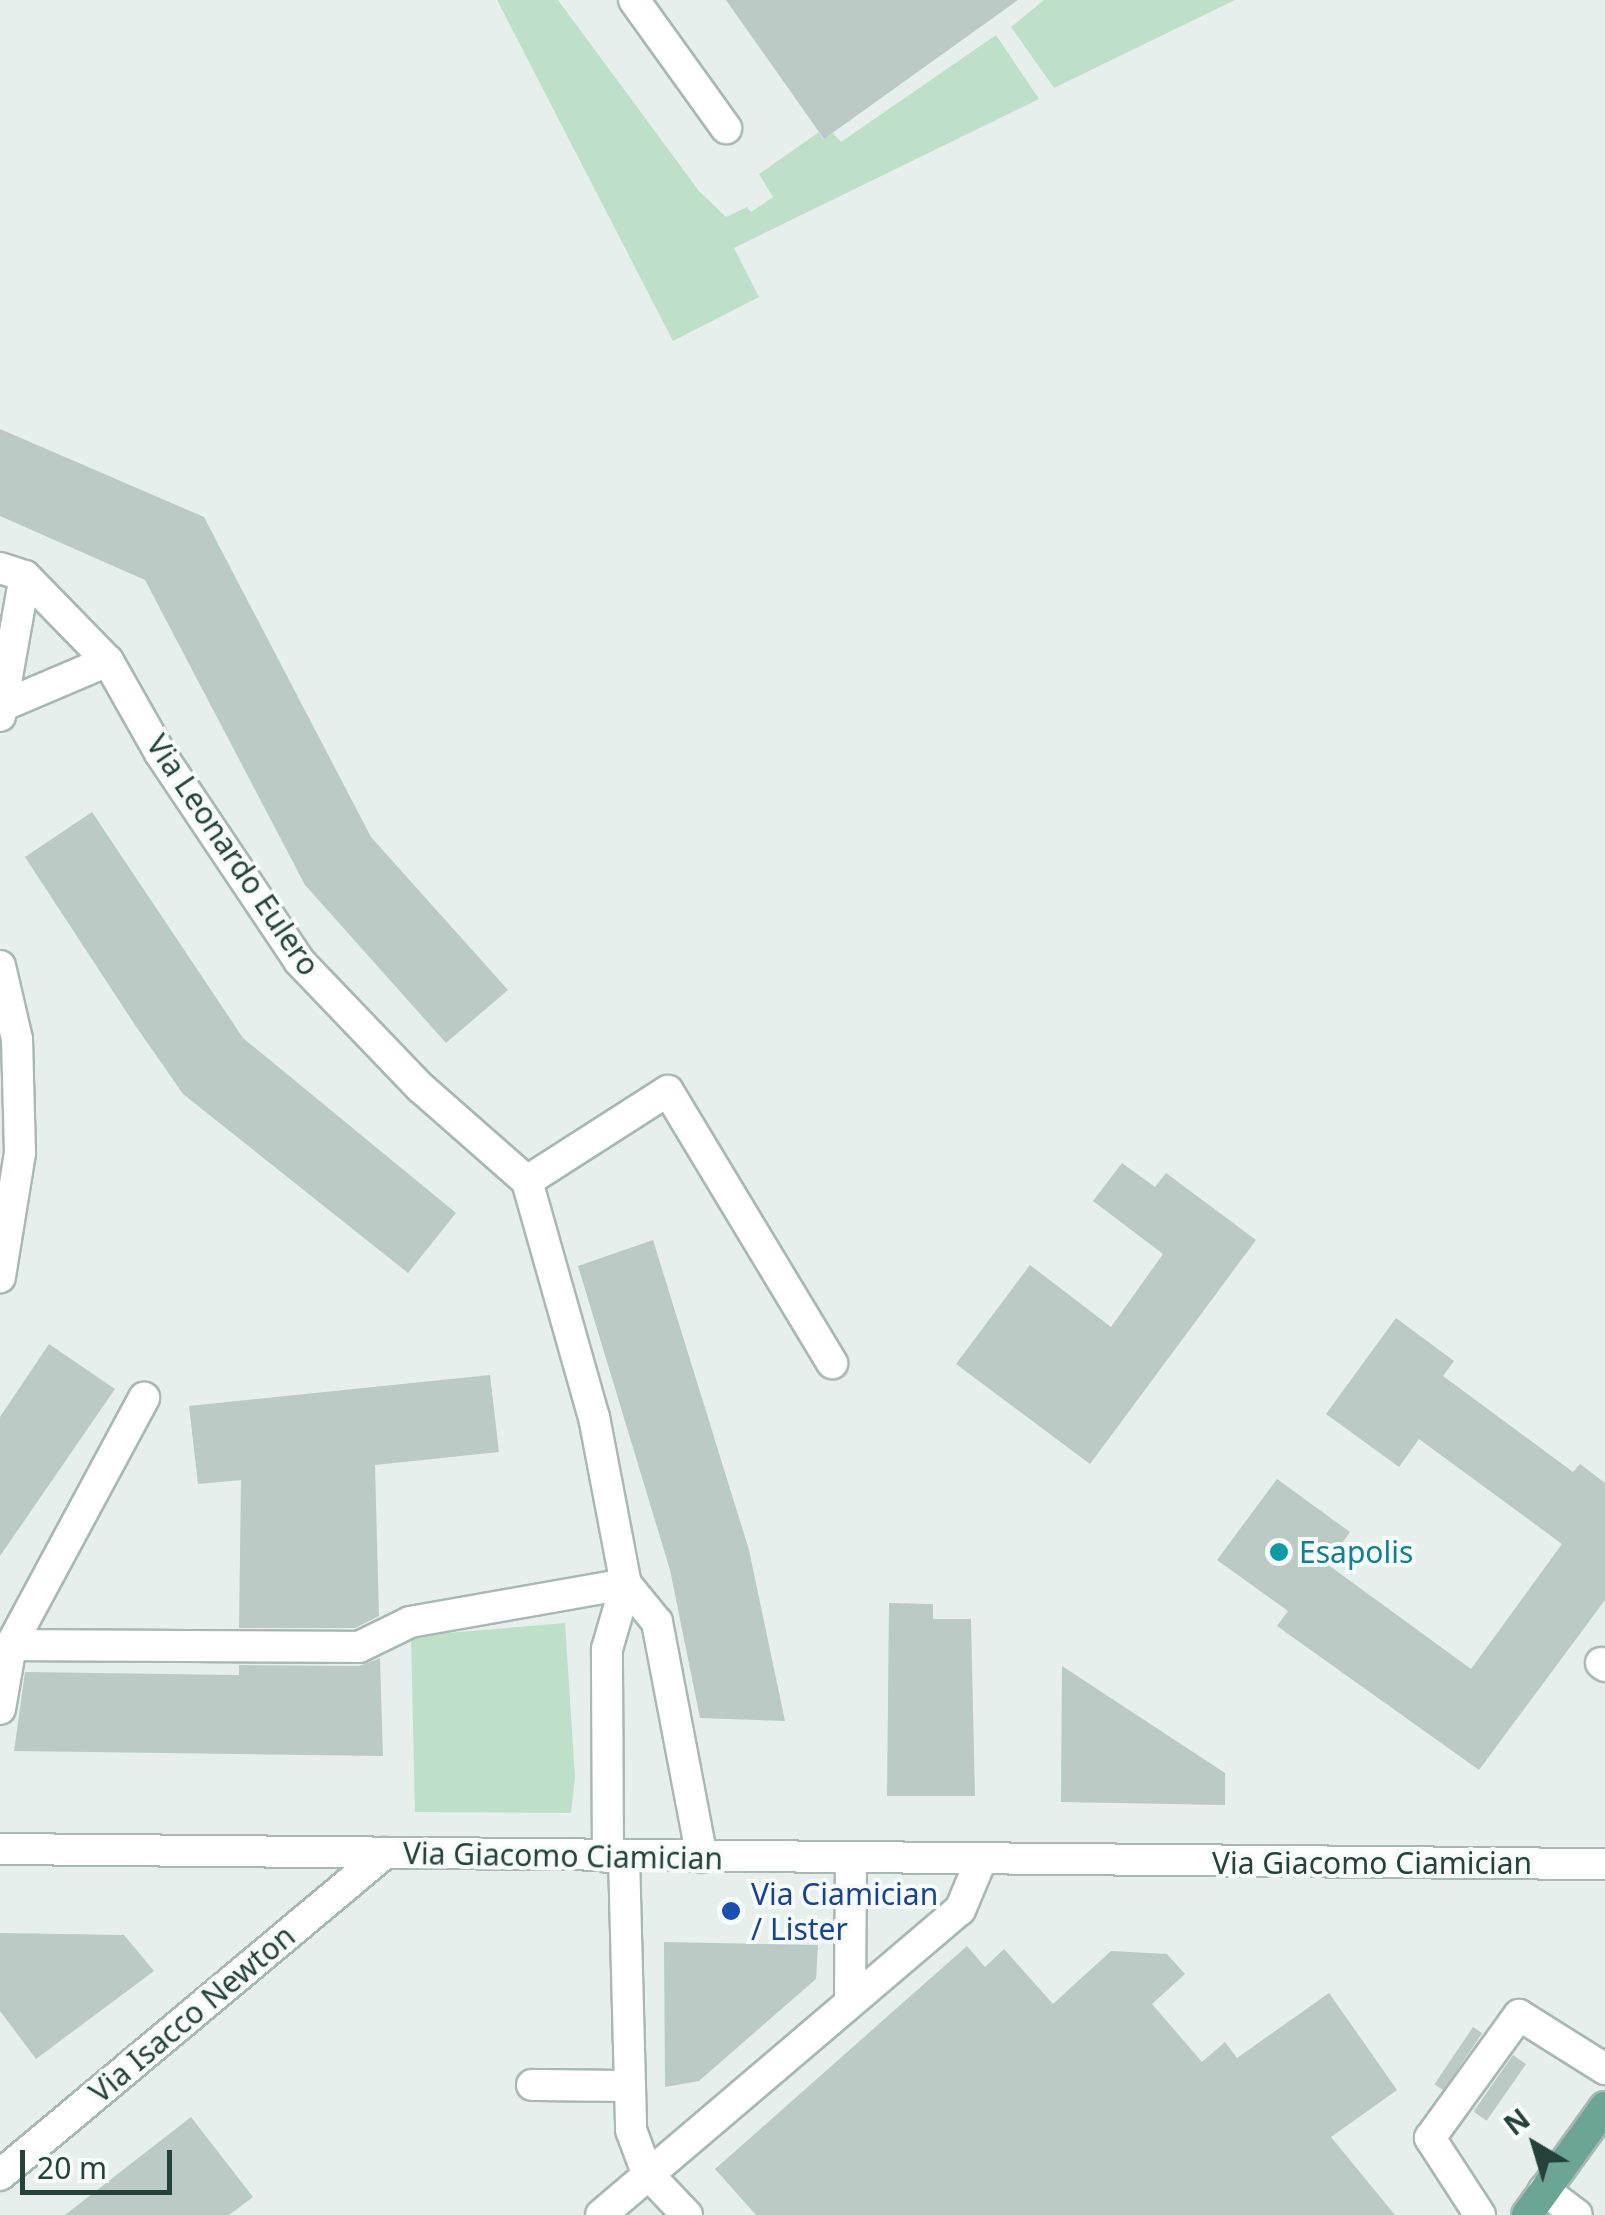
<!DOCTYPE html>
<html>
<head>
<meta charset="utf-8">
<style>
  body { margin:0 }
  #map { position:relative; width:1605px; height:2215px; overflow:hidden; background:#e6efeb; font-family:"Noto Sans",sans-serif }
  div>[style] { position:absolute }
  .green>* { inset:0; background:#bfe0c8 }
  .building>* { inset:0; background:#bbcac4; transform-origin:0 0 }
  .roads { filter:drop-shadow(2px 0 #a8b8b2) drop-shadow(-2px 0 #a8b8b2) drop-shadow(0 2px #a8b8b2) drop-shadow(0 -2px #a8b8b2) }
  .minor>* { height:30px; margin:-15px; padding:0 15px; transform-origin:15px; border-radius:15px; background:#fff }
  .major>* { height:30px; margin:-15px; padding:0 15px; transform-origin:15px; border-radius:15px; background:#6aa596 }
  .dots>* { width:28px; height:28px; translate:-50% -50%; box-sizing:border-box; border:5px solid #f7fbf9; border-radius:50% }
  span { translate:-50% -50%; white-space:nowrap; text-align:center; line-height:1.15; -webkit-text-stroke:8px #f7fbf9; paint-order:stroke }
  .street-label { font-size:30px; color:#24423a }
  .culture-label { font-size:30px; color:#0d838f }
  .left { translate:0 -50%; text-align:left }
  .transit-label { font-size:30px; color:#164399 }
  .north { position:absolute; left:1485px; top:2095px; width:100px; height:100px; -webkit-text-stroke:8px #f7fbf9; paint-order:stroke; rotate:322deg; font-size:28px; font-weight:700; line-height:40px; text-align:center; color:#24423a }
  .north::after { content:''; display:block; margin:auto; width:35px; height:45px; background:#24423a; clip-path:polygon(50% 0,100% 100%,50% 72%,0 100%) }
  .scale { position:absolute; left:20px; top:2150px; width:152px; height:45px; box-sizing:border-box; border:5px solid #24423a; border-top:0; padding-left:12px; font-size:30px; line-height:35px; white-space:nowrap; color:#24423a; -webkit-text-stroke:8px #f7fbf9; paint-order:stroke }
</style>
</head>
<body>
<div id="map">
  <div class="green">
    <div style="clip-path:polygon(497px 0,558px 0,699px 191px,726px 217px,747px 207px,751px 212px,773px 197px,759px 174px,819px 132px,823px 139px,833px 133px,841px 142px,996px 35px,1039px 99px,734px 248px,759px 297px,673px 341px)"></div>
    <div style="clip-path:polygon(1044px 0,1235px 0,1054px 88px,1011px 27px)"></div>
    <div style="clip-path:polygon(565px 1623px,575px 1777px,571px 1813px,415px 1812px,411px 1636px)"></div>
  </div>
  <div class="building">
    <div style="clip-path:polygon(726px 0,1018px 0,824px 139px)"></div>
    <div style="clip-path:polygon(0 429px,204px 517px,371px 837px,508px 990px,446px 1043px,305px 885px,145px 580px,0 516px)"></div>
    <div style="clip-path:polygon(92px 812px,243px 1038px,456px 1213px,408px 1273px,183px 1094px,135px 1025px,25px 857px)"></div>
    <div style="clip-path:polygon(1122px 1163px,1155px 1187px,1166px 1173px,1256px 1240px,1090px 1464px,956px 1364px,1030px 1265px,1111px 1327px,1163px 1254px,1093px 1201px)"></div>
    <div style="clip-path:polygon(653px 1240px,749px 1550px,785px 1721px,700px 1718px,670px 1570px,578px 1266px)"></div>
    <div style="clip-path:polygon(1396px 1318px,1454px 1361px,1443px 1376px,1573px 1472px,1580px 1464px,1605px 1483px,1605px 1600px,1479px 1770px,1277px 1626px,1288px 1611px,1217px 1560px,1277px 1479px,1350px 1532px,1327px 1564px,1471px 1669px,1562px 1544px,1419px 1439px,1399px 1467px,1326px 1414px)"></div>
    <div style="clip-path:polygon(49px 1344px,115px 1389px,0 1556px,0 1417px)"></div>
    <div style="clip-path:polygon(490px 1375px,499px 1452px,375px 1465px,379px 1616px,355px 1628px,239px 1628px,241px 1480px,198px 1484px,189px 1406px)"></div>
    <div style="clip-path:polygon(889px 1603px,933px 1604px,933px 1619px,971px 1619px,975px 1796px,887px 1796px)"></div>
    <div style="clip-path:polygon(380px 1658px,383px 1756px,14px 1751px,25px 1672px,239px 1675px,239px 1665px,359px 1666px)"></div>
    <div style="clip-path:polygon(1062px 1666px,1225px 1773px,1225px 1805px,1061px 1802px)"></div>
    <div style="clip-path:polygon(0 1933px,124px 1935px,154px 1971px,36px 2059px,0 2011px)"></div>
    <div style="clip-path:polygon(664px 1942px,818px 1945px,816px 1979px,699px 2081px,665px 2087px)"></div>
    <div style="clip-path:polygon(967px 1946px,985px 1967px,1004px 1949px,1053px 2004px,1111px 1951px,1167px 1954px,1185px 1974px,1152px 2004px,1202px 2062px,1225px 2042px,1237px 2058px,1329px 1993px,1397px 2090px,1331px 2137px,1395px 2215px,756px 2215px,715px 2169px)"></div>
    <div style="left:1473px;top:2027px;width:11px;height:69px;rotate:34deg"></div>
    <div style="left:1513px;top:2055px;width:16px;height:69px;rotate:35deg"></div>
    <div style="clip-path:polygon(191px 2117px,253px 2197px,229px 2215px,65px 2215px)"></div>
  </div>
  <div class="roads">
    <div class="minor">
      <div style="left:634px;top:0;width:158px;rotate:54.3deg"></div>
      <div style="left:0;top:568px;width:26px;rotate:18deg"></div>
      <div style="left:25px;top:576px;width:119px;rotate:45.7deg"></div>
      <div style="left:108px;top:661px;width:106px;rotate:60.5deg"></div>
      <div style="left:160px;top:753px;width:250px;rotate:56.2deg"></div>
      <div style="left:299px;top:961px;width:176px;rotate:46.2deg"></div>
      <div style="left:421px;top:1088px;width:141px;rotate:41.3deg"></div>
      <div style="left:527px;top:1181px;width:245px;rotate:74.2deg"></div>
      <div style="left:594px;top:1417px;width:170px;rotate:79.2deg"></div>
      <div style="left:626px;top:1584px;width:49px;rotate:50.8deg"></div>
      <div style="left:657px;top:1622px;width:239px;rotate:79.2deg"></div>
      <div style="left:2px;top:706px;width:115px;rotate:-23deg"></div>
      <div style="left:0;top:716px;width:142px;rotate:-79.9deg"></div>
      <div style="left:0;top:966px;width:75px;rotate:76.9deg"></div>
      <div style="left:17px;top:1039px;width:114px;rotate:88.5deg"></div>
      <div style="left:20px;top:1153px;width:126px;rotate:99.2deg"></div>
      <div style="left:527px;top:1181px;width:167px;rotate:-32.6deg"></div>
      <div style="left:668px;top:1091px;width:318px;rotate:58.9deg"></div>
      <div style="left:11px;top:1645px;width:348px;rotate:0.3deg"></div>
      <div style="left:359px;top:1647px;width:57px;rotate:-26.1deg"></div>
      <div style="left:410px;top:1622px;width:219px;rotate:-10deg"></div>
      <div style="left:1601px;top:1663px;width:5px;rotate:37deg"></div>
      <div style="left:0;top:1709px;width:65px;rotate:-80.2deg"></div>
      <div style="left:11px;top:1645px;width:281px;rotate:-61.7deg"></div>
      <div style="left:0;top:1849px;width:1605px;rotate:0.54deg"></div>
      <div style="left:608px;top:1857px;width:208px;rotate:-90.3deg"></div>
      <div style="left:607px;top:1649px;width:68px;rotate:-73.7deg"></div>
      <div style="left:624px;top:1857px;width:273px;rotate:88.5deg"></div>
      <div style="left:631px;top:2130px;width:46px;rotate:69.6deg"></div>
      <div style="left:647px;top:2173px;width:58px;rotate:46.4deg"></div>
      <div style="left:850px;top:1998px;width:139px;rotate:-89.6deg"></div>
      <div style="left:532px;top:2085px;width:98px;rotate:0.6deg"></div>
      <div style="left:0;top:2175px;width:502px;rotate:-39.91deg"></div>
      <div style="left:1544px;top:2190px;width:41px;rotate:37.1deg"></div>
      <div style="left:601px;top:2215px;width:471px;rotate:-40.4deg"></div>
      <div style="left:960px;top:1910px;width:54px;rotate:-67.2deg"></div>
      <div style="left:1480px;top:2215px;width:92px;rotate:-123deg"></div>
      <div style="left:1430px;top:2138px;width:152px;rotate:-54.1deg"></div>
      <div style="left:1519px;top:2015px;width:102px;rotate:32.1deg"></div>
    </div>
    <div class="major">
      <div style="left:1527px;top:2215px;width:133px;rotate:-54.2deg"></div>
    </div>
  </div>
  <div class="dots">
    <div style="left:1279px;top:1552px;background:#0f9aa8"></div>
    <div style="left:731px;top:1911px;background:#1a4fb4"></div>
  </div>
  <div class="street-label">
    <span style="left:233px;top:855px;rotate:56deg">Via Leonardo Eulero</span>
    <span style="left:563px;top:1856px;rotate:1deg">Via Giacomo Ciamician</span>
    <span style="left:1372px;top:1863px">Via Giacomo Ciamician</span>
    <span style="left:192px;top:2014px;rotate:-40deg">Via Isacco Newton</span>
  </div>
  <div class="culture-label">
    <span class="left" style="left:1299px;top:1552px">Esapolis</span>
  </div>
  <div class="transit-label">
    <span class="left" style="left:751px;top:1911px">Via Ciamician<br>/ Lister</span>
  </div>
  <div class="north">N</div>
  <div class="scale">20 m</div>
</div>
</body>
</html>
